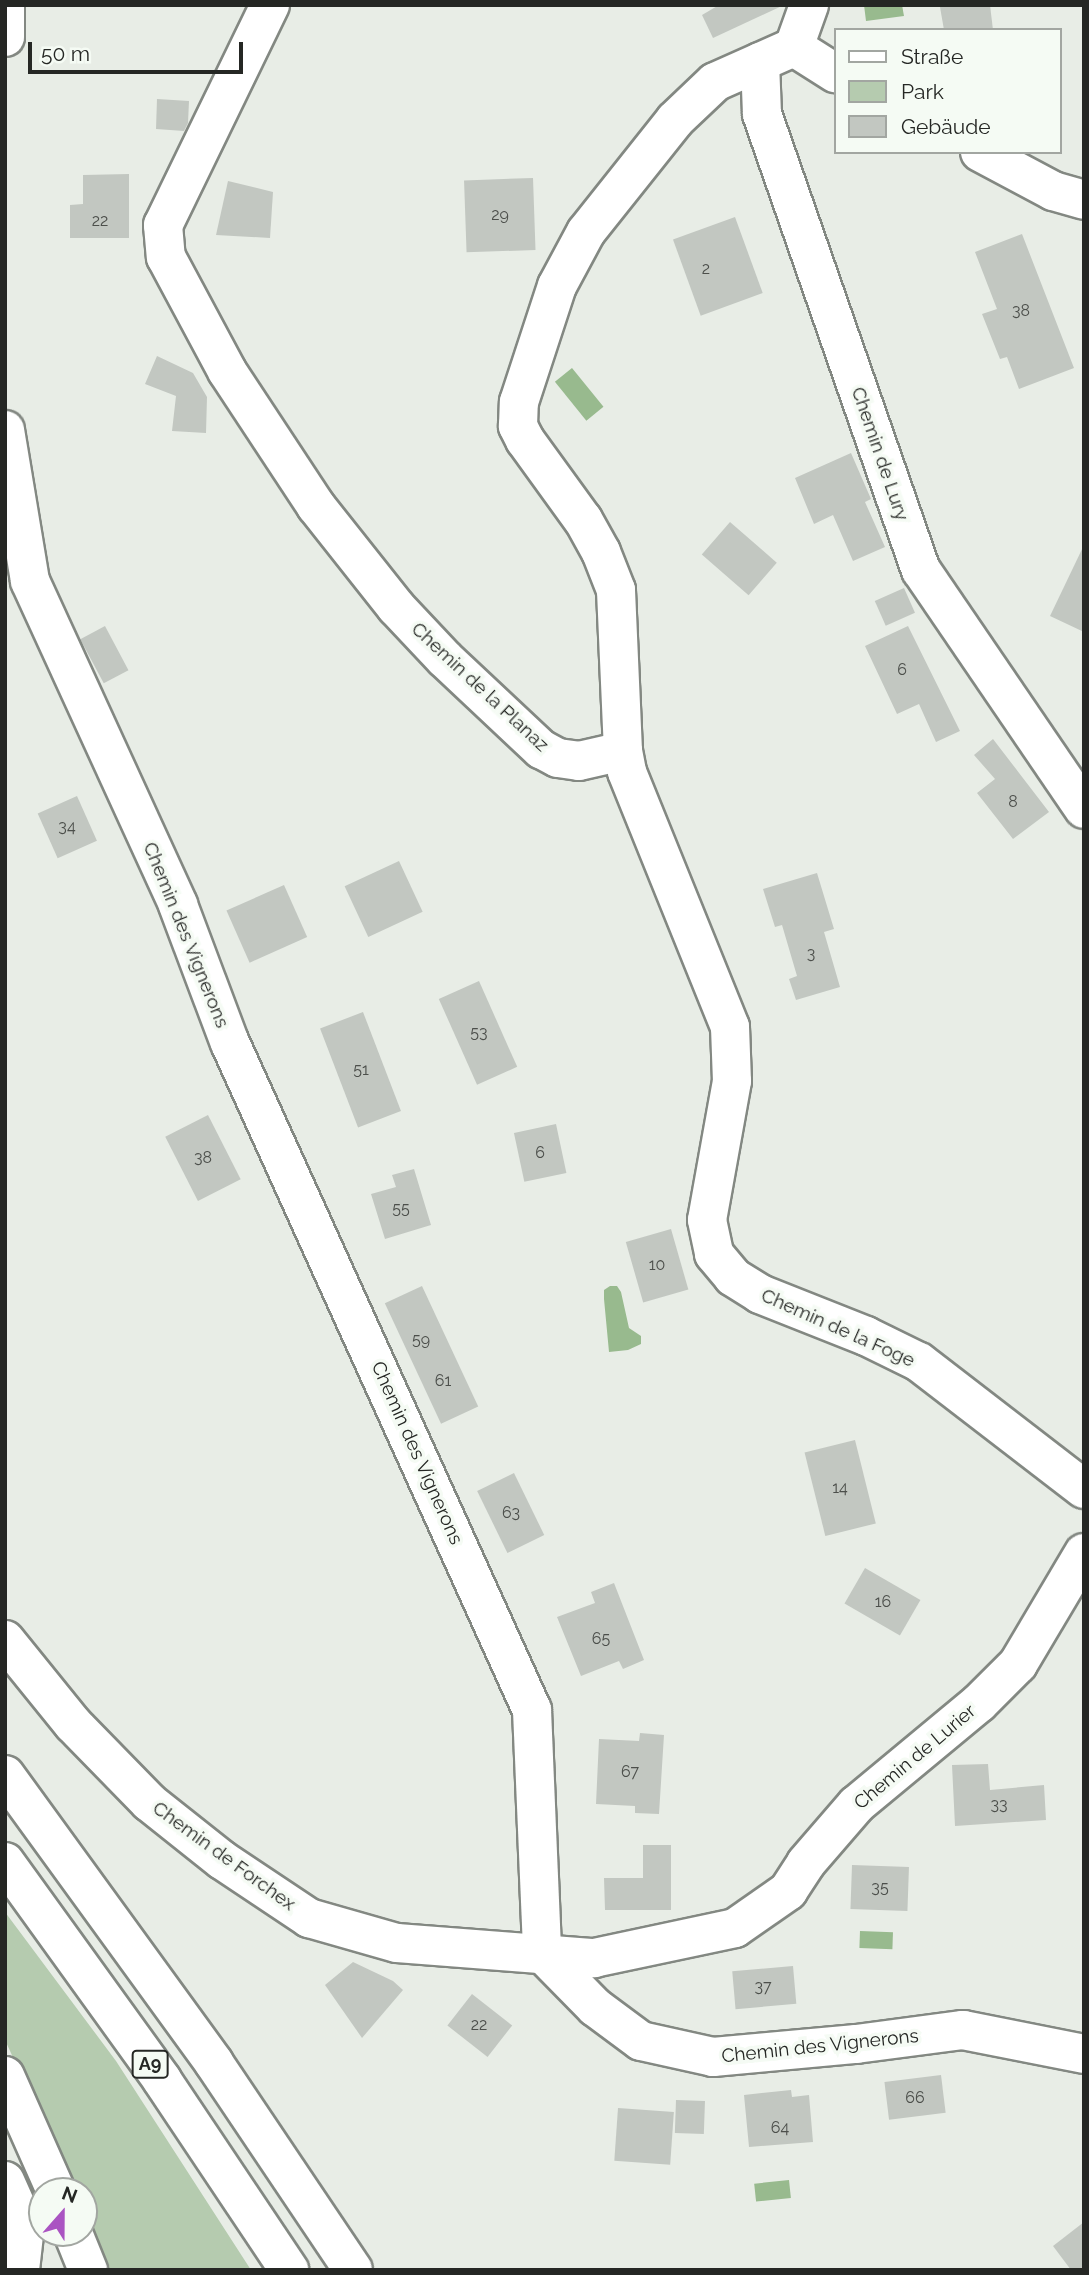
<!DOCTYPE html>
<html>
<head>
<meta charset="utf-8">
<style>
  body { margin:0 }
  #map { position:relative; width:1089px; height:2275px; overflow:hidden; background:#e8ede6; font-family:Raleway,sans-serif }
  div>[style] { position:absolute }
  .green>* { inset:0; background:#b5cbaf }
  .water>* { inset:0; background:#98ba8e; transform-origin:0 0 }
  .building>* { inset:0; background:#c2c7c1; transform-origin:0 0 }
  .roads { filter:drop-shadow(2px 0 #838882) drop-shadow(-2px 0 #838882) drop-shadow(0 2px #838882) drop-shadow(0 -2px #838882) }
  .minor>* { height:38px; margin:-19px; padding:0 19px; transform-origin:19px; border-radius:19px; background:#fff }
  .highway>* { height:38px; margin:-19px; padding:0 19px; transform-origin:19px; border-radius:19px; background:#fff }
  span { translate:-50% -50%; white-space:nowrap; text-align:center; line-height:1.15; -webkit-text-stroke:7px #f5fbf4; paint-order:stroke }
  .number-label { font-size:16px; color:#4c4f4b }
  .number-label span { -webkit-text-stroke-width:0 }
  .shield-label span { padding:2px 5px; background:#f5fbf4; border:2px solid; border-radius:5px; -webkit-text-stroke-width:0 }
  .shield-label { font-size:18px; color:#252724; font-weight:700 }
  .street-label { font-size:19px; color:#252724 }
  .frame { position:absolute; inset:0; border:7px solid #252724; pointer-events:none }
  .legend { position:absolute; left:834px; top:28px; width:228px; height:126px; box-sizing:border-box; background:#f5fbf4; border:2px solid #a2a6a1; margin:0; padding:9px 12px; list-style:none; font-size:21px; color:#252724 }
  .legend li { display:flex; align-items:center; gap:14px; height:35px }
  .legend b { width:35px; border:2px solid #a2a6a1 }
  .north { position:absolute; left:28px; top:2177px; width:70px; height:70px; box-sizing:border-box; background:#f5fbf4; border:2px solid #a2a6a1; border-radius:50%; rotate:21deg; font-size:19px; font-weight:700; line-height:28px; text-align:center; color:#252724 }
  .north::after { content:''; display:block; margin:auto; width:24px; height:32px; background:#aa54c2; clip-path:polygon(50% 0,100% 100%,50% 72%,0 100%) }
  .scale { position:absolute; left:28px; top:42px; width:215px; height:32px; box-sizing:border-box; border:4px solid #252724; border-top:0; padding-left:9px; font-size:21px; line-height:24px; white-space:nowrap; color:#252724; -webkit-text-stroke:5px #f5fbf4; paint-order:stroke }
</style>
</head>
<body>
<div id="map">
  <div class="green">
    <div style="clip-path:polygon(5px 1912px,116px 2061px,251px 2270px,108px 2270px,84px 2213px,84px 2191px,74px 2191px,5px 2040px)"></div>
  </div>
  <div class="water">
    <div style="clip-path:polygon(864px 5px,902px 5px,904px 16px,866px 21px)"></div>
    <div style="left:572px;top:368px;width:50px;height:22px;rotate:51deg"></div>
    <div style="clip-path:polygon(610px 1286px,617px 1286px,621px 1292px,629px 1328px,641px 1336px,641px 1344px,628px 1350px,609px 1352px,604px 1299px,604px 1290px)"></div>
    <div style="left:860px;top:1931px;width:33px;height:17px;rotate:2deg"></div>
    <div style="left:789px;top:2180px;width:18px;height:35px;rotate:84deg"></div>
  </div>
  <div class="building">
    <div style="clip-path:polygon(719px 5px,784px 5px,713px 38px,702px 15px)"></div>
    <div style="clip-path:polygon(952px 5px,990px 5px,993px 30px,944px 30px,940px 7px)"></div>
    <div style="clip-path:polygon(157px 99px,189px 101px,188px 123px,184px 131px,156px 129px)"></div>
    <div style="clip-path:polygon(129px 174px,129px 238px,70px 238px,70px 205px,83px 204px,83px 175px)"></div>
    <div style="left:533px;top:178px;width:72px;height:69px;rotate:88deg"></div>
    <div style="clip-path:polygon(228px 181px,273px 192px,270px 238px,216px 235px)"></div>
    <div style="left:735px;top:217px;width:81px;height:66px;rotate:70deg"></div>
    <div style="clip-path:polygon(1022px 234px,1074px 368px,1019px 389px,1007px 357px,1000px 359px,982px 314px,997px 309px,975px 252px)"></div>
    <div style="clip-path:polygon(157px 356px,193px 373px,207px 397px,206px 433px,172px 431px,176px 396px,145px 384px)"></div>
    <div style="clip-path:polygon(851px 453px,871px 499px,865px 502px,885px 547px,853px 561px,833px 515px,814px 524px,795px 478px)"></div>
    <div style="left:730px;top:522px;width:62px;height:43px;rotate:41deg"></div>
    <div style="clip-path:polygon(1084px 545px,1084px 632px,1050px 616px)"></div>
    <div style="left:904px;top:588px;width:27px;height:32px;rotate:66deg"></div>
    <div style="left:105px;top:626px;width:50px;height:28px;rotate:62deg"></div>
    <div style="clip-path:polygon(908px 626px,960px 731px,936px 742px,919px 704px,897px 714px,865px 646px)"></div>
    <div style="clip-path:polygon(993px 739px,1049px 812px,1013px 839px,977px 793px,995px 779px,974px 755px)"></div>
    <div style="left:77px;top:796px;width:49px;height:43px;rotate:66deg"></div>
    <div style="left:399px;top:861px;width:56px;height:60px;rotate:65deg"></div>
    <div style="clip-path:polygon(817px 873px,834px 929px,824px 932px,840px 987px,796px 1000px,789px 979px,797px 976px,782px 925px,775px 927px,763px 889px)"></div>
    <div style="left:284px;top:885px;width:57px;height:63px;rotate:66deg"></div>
    <div style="left:479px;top:981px;width:94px;height:44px;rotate:66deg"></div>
    <div style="left:363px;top:1012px;width:106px;height:46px;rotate:69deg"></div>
    <div style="left:208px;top:1115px;width:72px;height:48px;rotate:63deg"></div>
    <div style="left:556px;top:1124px;width:50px;height:43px;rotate:78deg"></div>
    <div style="clip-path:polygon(414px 1169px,431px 1225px,385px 1239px,371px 1194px,396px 1187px,392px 1175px)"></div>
    <div style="left:671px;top:1229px;width:63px;height:47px;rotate:74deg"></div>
    <div style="left:422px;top:1286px;width:133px;height:41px;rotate:65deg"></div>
    <div style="left:855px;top:1440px;width:86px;height:52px;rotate:76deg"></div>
    <div style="left:514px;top:1473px;width:69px;height:41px;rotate:64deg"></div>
    <div style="left:865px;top:1568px;width:64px;height:41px;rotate:30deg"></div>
    <div style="clip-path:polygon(614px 1583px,644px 1660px,623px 1669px,619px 1661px,581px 1676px,557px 1617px,595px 1603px,591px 1592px)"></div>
    <div style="clip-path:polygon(640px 1733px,664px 1735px,659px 1814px,635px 1813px,635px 1806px,596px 1804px,599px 1739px,639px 1741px)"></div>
    <div style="clip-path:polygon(988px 1764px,990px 1790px,1044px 1785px,1046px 1820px,955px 1826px,952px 1765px)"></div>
    <div style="clip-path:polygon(643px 1845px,671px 1845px,671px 1910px,605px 1910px,604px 1878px,643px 1878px)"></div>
    <div style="left:852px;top:1865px;width:57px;height:44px;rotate:2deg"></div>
    <div style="clip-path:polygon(353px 1962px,393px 1981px,403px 1990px,362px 2038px,325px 1985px)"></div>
    <div style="left:793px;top:1966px;width:38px;height:61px;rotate:85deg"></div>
    <div style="left:472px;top:1994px;width:51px;height:40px;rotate:38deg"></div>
    <div style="left:941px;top:2075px;width:38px;height:57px;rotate:83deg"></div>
    <div style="clip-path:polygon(791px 2090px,792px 2097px,809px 2095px,813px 2142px,749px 2147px,744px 2095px)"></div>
    <div style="left:676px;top:2100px;width:29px;height:33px;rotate:2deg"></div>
    <div style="left:618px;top:2108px;width:56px;height:53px;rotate:4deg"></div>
    <div style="clip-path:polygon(1084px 2222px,1084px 2270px,1071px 2270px,1053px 2246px)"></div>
  </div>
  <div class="roads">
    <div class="minor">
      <div style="left:270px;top:5px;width:245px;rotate:115.9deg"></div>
      <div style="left:163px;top:225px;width:32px;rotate:85deg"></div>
      <div style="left:166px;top:257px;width:129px;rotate:61.8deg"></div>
      <div style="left:227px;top:371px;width:162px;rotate:56.6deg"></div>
      <div style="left:316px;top:506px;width:129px;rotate:51.6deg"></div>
      <div style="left:396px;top:607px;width:71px;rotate:46.7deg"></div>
      <div style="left:445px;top:659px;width:132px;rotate:43.2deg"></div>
      <div style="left:541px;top:749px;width:19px;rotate:28deg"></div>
      <div style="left:558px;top:758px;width:21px;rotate:8deg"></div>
      <div style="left:579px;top:761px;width:45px;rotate:-12.8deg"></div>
      <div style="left:623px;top:751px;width:161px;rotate:-92.5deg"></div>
      <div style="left:616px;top:590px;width:41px;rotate:-111.5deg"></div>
      <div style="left:601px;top:552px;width:37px;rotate:-119deg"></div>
      <div style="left:583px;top:520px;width:99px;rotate:-125.9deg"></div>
      <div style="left:525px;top:440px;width:16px;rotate:-117deg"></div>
      <div style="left:518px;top:426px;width:24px;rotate:-88deg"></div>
      <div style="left:519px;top:402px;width:122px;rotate:-71.9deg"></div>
      <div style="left:557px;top:286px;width:61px;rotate:-61.8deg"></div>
      <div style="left:586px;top:232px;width:143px;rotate:-51.5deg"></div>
      <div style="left:675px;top:120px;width:55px;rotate:-43.5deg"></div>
      <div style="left:715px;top:82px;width:86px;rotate:-23.9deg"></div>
      <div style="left:794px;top:47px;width:49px;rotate:32.4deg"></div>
      <div style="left:5px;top:7px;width:30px;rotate:90deg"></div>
      <div style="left:794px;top:47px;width:45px;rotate:-70.3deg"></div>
      <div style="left:760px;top:62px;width:52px;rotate:87.8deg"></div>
      <div style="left:762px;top:114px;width:483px;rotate:70.8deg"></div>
      <div style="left:921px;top:570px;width:289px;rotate:55.7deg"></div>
      <div style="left:980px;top:152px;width:83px;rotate:28.1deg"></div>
      <div style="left:1053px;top:191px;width:32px;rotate:16deg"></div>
      <div style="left:5px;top:430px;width:153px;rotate:80.6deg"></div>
      <div style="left:30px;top:581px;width:356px;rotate:65.4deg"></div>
      <div style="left:178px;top:905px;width:147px;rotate:69.4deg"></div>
      <div style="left:230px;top:1043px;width:732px;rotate:65.64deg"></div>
      <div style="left:532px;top:1710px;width:243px;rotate:87.6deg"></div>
      <div style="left:542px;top:1953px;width:76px;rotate:45.5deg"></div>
      <div style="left:595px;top:2007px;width:57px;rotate:36.5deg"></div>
      <div style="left:641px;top:2041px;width:74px;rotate:12.5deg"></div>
      <div style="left:713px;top:2057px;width:144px;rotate:-5.2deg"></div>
      <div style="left:856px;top:2044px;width:108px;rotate:-7.5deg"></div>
      <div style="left:963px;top:2030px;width:123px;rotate:11.2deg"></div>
      <div style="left:623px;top:751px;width:21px;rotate:79deg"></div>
      <div style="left:627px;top:772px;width:275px;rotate:68deg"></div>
      <div style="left:730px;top:1027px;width:54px;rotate:87.9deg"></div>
      <div style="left:732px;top:1081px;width:141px;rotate:100.2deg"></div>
      <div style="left:707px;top:1220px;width:35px;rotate:78deg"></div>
      <div style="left:714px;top:1254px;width:30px;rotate:50deg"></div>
      <div style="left:733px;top:1277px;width:32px;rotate:32deg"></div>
      <div style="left:760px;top:1294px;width:114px;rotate:21.6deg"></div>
      <div style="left:866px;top:1336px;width:59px;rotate:26.1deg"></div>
      <div style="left:919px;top:1362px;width:208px;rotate:37.6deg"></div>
      <div style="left:5px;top:1640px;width:108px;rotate:51deg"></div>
      <div style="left:73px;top:1724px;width:109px;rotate:45.7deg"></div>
      <div style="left:149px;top:1802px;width:93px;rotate:38.5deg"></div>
      <div style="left:222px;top:1860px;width:105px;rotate:33.7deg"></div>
      <div style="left:309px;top:1918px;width:91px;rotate:15.9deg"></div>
      <div style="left:397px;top:1943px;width:198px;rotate:4.4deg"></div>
      <div style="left:594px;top:1958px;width:144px;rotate:-12deg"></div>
      <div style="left:735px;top:1928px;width:65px;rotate:-34.9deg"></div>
      <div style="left:788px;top:1891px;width:33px;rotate:-57deg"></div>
      <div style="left:806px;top:1863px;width:77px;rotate:-49.2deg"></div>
      <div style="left:856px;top:1805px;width:160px;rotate:-39.7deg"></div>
      <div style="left:979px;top:1703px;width:55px;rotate:-45deg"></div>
      <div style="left:1018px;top:1664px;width:129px;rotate:-59.3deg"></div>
      <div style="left:5px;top:2181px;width:49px;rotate:66deg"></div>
      <div style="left:25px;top:2226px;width:44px;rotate:96.5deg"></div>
    </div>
    <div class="highway">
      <div style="left:5px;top:1775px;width:356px;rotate:54deg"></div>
      <div style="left:214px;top:2063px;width:249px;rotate:56.1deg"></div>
      <div style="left:5px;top:1862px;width:269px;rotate:54.2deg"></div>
      <div style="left:162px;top:2080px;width:229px;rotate:56.2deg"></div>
      <div style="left:5px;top:2076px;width:126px;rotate:66.1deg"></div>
      <div style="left:73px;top:2233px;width:40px;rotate:68deg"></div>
    </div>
  </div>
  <div class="number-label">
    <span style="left:500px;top:215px">29</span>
    <span style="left:100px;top:221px">22</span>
    <span style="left:706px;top:269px">2</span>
    <span style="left:1021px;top:311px">38</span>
    <span style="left:902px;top:670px">6</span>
    <span style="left:1013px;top:802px">8</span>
    <span style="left:67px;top:827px">34</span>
    <span style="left:811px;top:954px">3</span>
    <span style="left:479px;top:1033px">53</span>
    <span style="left:361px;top:1070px">51</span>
    <span style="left:540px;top:1153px">6</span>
    <span style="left:203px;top:1158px">38</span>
    <span style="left:401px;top:1209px">55</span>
    <span style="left:657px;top:1265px">10</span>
    <span style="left:421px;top:1340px">59</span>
    <span style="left:443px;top:1381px">61</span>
    <span style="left:840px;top:1488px">14</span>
    <span style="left:511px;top:1513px">63</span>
    <span style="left:883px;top:1602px">16</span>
    <span style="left:601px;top:1639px">65</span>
    <span style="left:630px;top:1772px">67</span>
    <span style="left:999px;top:1805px">33</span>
    <span style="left:880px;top:1888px">35</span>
    <span style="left:763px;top:1987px">37</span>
    <span style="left:479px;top:2025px">22</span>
    <span style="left:915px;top:2098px">66</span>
    <span style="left:780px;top:2128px">64</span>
  </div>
  <div class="shield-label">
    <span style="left:150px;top:2064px">A9</span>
  </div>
  <div class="street-label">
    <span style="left:880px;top:454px;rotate:71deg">Chemin de Lury</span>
    <span style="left:480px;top:687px;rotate:43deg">Chemin de la Planaz</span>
    <span style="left:186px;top:935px;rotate:68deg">Chemin des Vignerons</span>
    <span style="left:838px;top:1328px;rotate:24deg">Chemin de la Foge</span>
    <span style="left:417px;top:1453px;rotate:66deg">Chemin des Vignerons</span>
    <span style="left:915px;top:1757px;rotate:-40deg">Chemin de Lurier</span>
    <span style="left:224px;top:1856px;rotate:36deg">Chemin de Forchex</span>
    <span style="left:820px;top:2046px;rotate:-6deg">Chemin des Vignerons</span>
  </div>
  <div class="frame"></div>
  <ul class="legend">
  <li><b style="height:9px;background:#fff"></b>Straße</li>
  <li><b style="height:19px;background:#b5cbaf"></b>Park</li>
  <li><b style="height:19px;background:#c2c7c1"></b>Gebäude</li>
  </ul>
  <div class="north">N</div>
  <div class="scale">50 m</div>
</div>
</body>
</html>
